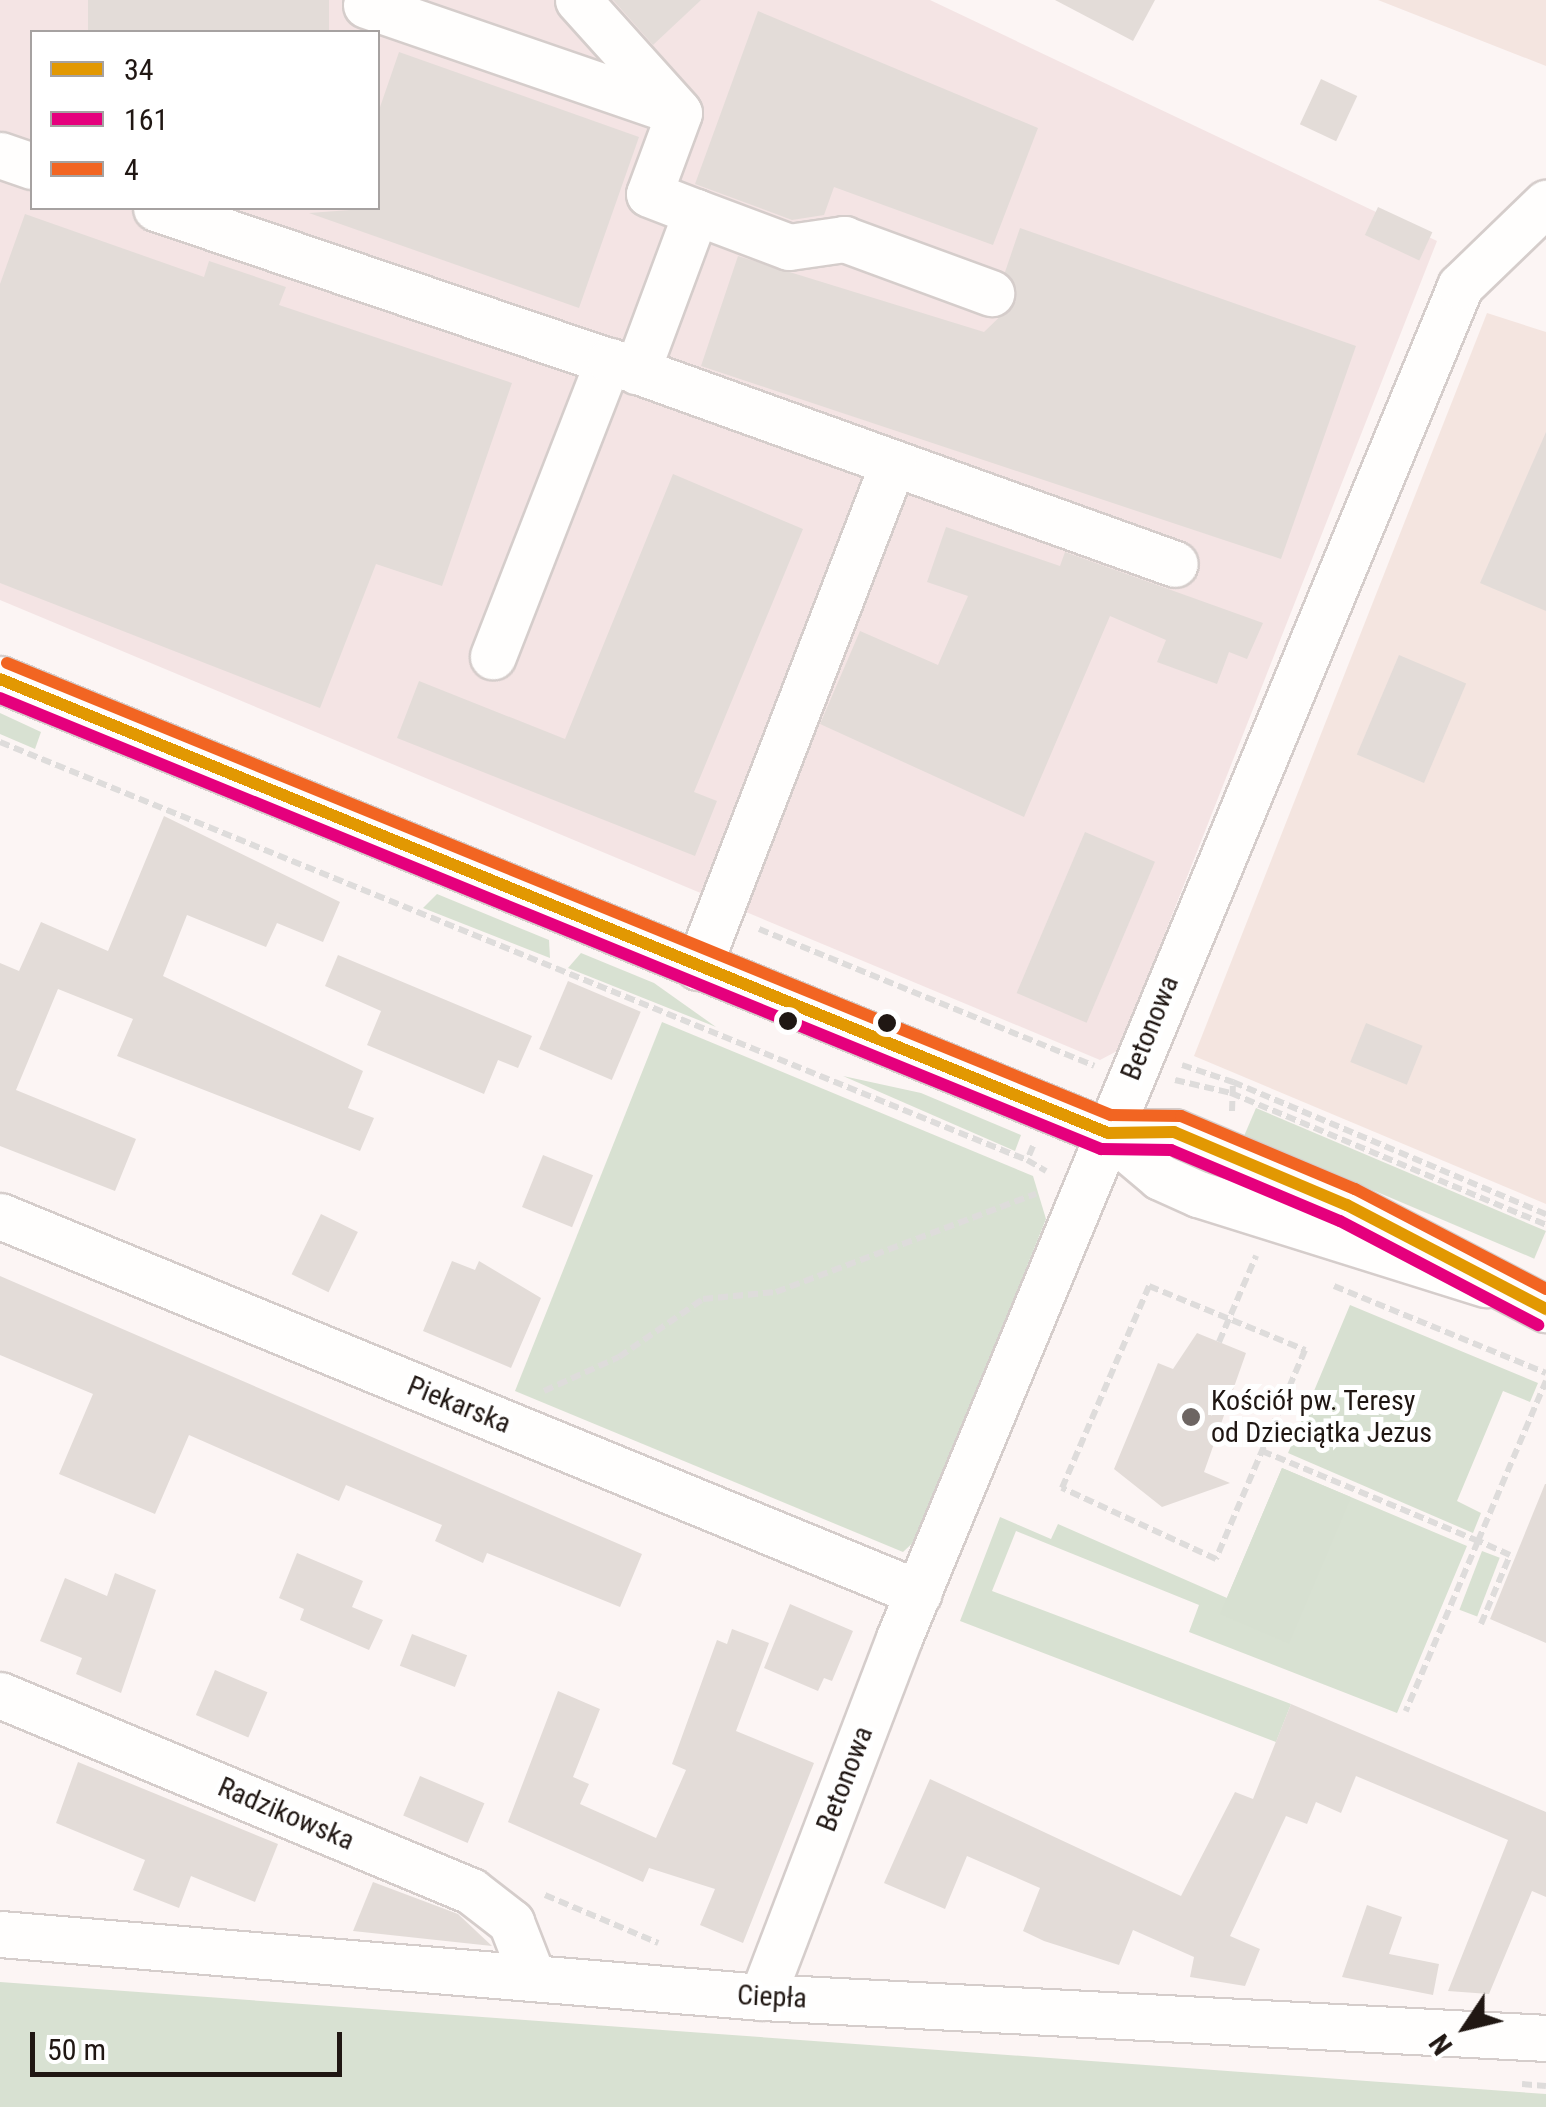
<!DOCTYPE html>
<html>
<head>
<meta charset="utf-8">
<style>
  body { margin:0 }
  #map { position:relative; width:1546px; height:2107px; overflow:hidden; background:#fcf5f4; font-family:"Roboto Condensed",sans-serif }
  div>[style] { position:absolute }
  .built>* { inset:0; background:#f4e5e0 }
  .industrial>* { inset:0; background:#f4e4e4 }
  .green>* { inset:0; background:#d8e1d2; transform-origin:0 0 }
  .forest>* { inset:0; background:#d7e0d1; transform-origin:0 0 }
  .building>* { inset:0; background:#e3dcd8; transform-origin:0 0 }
  .path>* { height:6px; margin-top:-3px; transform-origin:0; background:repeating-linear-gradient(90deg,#dedcdb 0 10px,transparent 0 15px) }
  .roads { filter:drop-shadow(2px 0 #d5cdcb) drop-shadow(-2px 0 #d5cdcb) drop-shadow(0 2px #d5cdcb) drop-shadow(0 -2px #d5cdcb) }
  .minor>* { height:45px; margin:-22.5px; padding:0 22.5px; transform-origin:22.5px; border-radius:22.5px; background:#fffefd }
  .bus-1>* { height:12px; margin:-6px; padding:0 6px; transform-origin:6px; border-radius:6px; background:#e29802 }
  .bus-2>* { height:12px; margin:-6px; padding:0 6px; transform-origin:6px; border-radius:6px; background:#e5007d }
  .bus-3>* { height:12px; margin:-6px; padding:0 6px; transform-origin:6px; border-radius:6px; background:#f26522 }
  .dots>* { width:28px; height:28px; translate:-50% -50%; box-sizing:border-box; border:5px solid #fff; border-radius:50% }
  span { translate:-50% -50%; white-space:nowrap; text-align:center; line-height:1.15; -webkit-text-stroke:10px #fff; paint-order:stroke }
  .street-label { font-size:28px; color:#201713 }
  .poi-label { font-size:28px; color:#201713 }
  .left { translate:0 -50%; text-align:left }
  .legend { position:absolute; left:30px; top:30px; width:350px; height:180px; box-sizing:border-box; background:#fff; border:2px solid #a6a2a1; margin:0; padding:12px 18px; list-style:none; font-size:30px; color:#201713 }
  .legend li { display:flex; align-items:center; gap:20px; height:50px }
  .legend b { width:50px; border:2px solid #a6a2a1 }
  .north { position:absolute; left:1416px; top:1977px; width:100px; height:100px; -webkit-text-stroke:8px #fff; paint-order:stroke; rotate:235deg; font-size:28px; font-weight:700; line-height:40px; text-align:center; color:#201713 }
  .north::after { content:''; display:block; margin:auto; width:35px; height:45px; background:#201713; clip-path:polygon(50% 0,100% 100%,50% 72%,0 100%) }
  .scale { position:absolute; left:30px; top:2032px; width:312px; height:45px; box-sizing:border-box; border:5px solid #201713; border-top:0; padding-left:12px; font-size:30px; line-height:35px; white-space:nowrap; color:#201713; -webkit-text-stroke:8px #fff; paint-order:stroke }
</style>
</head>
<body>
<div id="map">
  <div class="built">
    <div style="clip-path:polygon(1378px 0,1546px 0,1546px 66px)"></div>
    <div style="clip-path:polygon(1487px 313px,1546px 332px,1546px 1204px,1194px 1056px)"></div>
  </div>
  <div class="industrial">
    <div style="clip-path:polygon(evenodd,0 0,930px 0,1437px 241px,1119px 1050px,1100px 1060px,0 600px,0 0,32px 32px,378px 32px,378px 208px,32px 208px,32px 32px)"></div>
  </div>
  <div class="green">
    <div style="clip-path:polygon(0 713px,41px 732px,35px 749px,0 734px)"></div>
    <div style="clip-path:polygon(437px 894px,549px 940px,550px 958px,423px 908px)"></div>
    <div style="clip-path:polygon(581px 953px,654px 983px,716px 1027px,568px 968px)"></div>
    <div style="clip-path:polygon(662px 1022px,1033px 1176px,1046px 1219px,918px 1538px,903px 1552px,515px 1391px)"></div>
    <div style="clip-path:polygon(843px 1076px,921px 1093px,1021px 1135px,1015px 1151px)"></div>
    <div style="left:1256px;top:1108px;width:315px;height:30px;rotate:23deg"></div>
    <div style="clip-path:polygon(1282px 1468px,1467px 1546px,1397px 1713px,1189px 1632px,1199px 1605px,1016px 1531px,992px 1591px,1291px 1704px,1276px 1742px,960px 1621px,1000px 1517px,1051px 1539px,1058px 1524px,1227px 1598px)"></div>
    <div style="left:1482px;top:1551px;width:19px;height:63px;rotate:21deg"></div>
    <div style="clip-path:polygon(0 1982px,1546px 2094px,1546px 2107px,0 2107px)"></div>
  </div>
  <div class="forest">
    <div style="clip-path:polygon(1350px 1305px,1538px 1383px,1530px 1402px,1503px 1391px,1457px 1501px,1481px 1513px,1473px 1533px,1288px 1453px)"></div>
    <div style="left:1282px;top:1468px;width:75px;height:159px;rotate:23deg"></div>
  </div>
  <div class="building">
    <div style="left:88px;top:0;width:241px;height:34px"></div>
    <div style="clip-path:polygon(613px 0,701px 0,653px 45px)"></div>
    <div style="clip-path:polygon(1055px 0,1155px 0,1133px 41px)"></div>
    <div style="clip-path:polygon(758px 11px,1038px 128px,993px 245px,834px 187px,824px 215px,792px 220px,695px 184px)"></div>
    <div style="clip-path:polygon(399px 52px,639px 137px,579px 308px,309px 213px,378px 208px,378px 113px)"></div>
    <div style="left:1321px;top:79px;width:40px;height:50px;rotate:25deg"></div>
    <div style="left:1378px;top:207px;width:60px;height:31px;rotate:25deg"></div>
    <div style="clip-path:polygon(25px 214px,204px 277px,209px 261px,286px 287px,279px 305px,512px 383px,442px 586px,376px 564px,320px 708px,0 583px,0 284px)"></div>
    <div style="clip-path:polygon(1020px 228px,1356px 346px,1281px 559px,701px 366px,738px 256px,984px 332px,1016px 301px,1005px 272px)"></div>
    <div style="clip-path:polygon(1546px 432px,1546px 611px,1480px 583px)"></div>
    <div style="clip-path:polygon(673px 474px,803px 529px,694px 792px,717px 801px,695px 856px,397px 738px,419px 681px,565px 739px)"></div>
    <div style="clip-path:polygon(946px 527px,1060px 566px,1065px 552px,1263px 623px,1247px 659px,1229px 652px,1217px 684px,1157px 662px,1166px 640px,1110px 616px,1024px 817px,820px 724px,860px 631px,938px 665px,968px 596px,927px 582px)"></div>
    <div style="left:1399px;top:655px;width:73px;height:108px;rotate:23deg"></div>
    <div style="clip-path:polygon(164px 816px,340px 902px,323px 942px,277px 923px,266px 947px,187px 915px,163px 976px,363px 1071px,348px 1108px,374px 1118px,360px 1151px,117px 1056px,133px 1019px,58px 989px,16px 1090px,136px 1139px,115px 1191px,0 1146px,0 963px,19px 971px,41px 922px,108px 951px)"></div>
    <div style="left:1085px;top:832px;width:76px;height:175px;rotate:23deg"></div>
    <div style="clip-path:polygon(338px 955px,532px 1036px,518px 1068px,498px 1060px,484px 1094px,367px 1045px,381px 1011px,325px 986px)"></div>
    <div style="left:568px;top:981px;width:79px;height:74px;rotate:23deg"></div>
    <div style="left:1366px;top:1023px;width:61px;height:42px;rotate:22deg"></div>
    <div style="left:543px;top:1155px;width:54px;height:56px;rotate:22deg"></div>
    <div style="left:321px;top:1214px;width:41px;height:67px;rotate:26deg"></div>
    <div style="clip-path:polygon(452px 1261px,475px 1270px,479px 1261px,541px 1298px,511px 1368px,423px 1331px)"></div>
    <div style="clip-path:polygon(0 1276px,642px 1554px,620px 1607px,487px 1553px,483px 1563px,435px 1541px,442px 1525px,346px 1485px,339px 1501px,189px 1435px,155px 1514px,59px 1474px,93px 1394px,0 1355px)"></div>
    <div style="clip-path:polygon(1197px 1333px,1246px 1353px,1204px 1472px,1230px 1483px,1162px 1507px,1114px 1469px,1158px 1363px,1173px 1369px)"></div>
    <div style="clip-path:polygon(1545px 1484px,1546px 1484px,1546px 1643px,1490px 1619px)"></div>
    <div style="clip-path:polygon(297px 1553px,363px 1581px,352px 1607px,383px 1620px,369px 1650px,300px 1620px,304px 1609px,279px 1598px)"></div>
    <div style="clip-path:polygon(115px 1573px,156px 1590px,121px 1693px,76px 1674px,82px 1658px,40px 1641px,65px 1578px,107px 1596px)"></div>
    <div style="clip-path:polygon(790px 1604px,853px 1631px,832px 1681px,824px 1678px,818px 1691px,764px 1668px)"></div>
    <div style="clip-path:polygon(732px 1629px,769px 1643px,736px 1731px,814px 1763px,743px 1943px,700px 1925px,715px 1889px,649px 1868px,643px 1882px,508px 1822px,558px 1691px,600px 1709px,573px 1777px,589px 1784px,580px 1804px,656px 1838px,686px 1770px,672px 1764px,717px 1640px,727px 1644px)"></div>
    <div style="left:412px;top:1634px;width:59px;height:34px;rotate:21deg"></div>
    <div style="left:215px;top:1670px;width:57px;height:49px;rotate:23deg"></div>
    <div style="clip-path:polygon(1291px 1704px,1546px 1812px,1546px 1897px,1532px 1891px,1489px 1994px,1448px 1991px,1508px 1840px,1356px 1776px,1341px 1813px,1316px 1802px,1307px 1824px,1286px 1816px,1230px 1936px,1260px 1949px,1245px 1986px,1190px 1977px,1194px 1957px,1133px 1930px,1119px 1965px,1044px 1941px,1023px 1931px,1040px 1888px,967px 1856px,945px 1909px,884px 1883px,930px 1779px,1181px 1896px,1235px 1792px,1253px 1799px)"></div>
    <div style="clip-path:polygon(78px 1762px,278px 1844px,255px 1902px,191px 1876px,179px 1908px,133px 1890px,145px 1860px,56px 1823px)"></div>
    <div style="left:420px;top:1776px;width:70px;height:43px;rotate:23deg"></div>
    <div style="clip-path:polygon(373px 1882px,458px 1914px,492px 1946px,353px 1931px)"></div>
    <div style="clip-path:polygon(1367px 1905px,1402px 1917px,1389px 1954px,1439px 1964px,1433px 1995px,1342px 1977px)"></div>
  </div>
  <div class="path">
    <div style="left:0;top:742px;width:1109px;rotate:22.15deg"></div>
    <div style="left:759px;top:929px;width:362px;rotate:22.2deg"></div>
    <div style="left:1182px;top:1065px;width:54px;rotate:18.4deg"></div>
    <div style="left:1175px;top:1080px;width:57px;rotate:13.1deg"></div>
    <div style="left:1231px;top:1093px;width:342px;rotate:22.7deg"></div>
    <div style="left:1232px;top:1111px;width:29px;rotate:-88deg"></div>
    <div style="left:1233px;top:1082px;width:340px;rotate:22.9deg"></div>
    <div style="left:1033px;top:1146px;width:15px;rotate:113deg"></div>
    <div style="left:1027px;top:1160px;width:22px;rotate:30deg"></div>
    <div style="left:1149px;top:1286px;width:169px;rotate:22.3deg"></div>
    <div style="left:1305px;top:1350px;width:227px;rotate:113.1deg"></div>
    <div style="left:1216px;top:1559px;width:170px;rotate:-155.2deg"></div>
    <div style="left:1062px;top:1488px;width:220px;rotate:-66.7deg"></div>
    <div style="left:1334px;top:1286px;width:229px;rotate:22.3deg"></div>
    <div style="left:1219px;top:1342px;width:94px;rotate:-66.7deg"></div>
    <div style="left:544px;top:1391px;width:82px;rotate:-24.4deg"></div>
    <div style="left:619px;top:1357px;width:102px;rotate:-34.6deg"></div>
    <div style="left:703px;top:1299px;width:73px;rotate:-5.5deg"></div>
    <div style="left:776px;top:1292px;width:278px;rotate:-20.7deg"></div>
    <div style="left:1262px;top:1451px;width:234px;rotate:22.6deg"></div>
    <div style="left:1478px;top:1541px;width:185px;rotate:113deg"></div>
    <div style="left:1481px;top:1624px;width:75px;rotate:-67.2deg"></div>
    <div style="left:1510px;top:1555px;width:35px;rotate:-156deg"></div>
    <div style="left:1478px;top:1541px;width:174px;rotate:-67deg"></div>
    <div style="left:545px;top:1895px;width:123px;rotate:23deg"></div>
    <div style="left:1522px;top:2084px;width:24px;rotate:5deg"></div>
  </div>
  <div class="roads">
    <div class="minor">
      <div style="left:578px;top:0;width:149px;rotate:48deg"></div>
      <div style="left:366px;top:5px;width:331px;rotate:19deg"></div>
      <div style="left:679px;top:113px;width:86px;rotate:110.3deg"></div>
      <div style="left:649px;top:194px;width:50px;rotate:21deg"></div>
      <div style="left:696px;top:212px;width:170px;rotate:110.4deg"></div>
      <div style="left:0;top:155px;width:34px;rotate:19deg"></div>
      <div style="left:156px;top:208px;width:477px;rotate:18.7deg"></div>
      <div style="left:608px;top:361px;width:317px;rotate:111.3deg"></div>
      <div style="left:696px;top:212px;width:99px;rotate:20.6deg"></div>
      <div style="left:789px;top:247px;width:56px;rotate:-8.3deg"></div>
      <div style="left:844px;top:239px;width:157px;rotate:20.2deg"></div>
      <div style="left:610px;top:361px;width:600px;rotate:19.76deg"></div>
      <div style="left:0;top:679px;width:1197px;rotate:22.28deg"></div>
      <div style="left:1108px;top:1133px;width:68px;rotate:40.2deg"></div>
      <div style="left:1160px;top:1177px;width:42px;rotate:24.1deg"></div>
      <div style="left:1198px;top:1194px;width:302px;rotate:17.4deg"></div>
      <div style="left:698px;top:967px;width:540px;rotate:-68.85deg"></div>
      <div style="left:1108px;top:1133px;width:66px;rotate:-0.9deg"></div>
      <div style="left:1174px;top:1132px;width:188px;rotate:22.9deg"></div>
      <div style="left:1347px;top:1205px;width:225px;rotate:27.6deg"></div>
      <div style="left:0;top:1216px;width:993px;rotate:22.3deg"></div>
      <div style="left:0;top:1695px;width:510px;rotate:22.59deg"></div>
      <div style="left:471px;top:1891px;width:51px;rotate:37.8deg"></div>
      <div style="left:511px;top:1922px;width:58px;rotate:68.7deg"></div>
      <div style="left:0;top:1934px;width:765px;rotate:4.73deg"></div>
      <div style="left:762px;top:1997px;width:785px;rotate:2.99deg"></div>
      <div style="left:762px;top:1997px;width:384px;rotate:-69.1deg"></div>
      <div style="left:899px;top:1638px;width:1464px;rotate:-67.46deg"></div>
      <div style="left:1460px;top:286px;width:120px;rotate:-44deg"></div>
    </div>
  </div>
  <div class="bus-1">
    <div style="left:0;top:679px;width:1197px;rotate:22.28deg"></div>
    <div style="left:1108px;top:1133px;width:66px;rotate:-0.9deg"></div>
    <div style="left:1174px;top:1132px;width:188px;rotate:22.9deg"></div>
    <div style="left:1347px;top:1205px;width:225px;rotate:27.6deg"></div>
  </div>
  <div class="bus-2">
    <div style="left:0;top:698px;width:1190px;rotate:22.28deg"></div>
    <div style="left:1101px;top:1149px;width:70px;rotate:0.8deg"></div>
    <div style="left:1171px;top:1150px;width:183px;rotate:22.8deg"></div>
    <div style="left:1340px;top:1221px;width:224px;rotate:27.7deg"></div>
  </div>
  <div class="bus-3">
    <div style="left:7px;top:663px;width:1193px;rotate:22.27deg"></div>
    <div style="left:1111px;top:1115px;width:70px;rotate:0.8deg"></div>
    <div style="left:1181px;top:1116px;width:189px;rotate:22.8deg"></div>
    <div style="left:1355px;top:1189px;width:216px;rotate:27.6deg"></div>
  </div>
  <div class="dots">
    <div style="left:788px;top:1021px;background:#201713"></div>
    <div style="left:887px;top:1023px;background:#201713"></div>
    <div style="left:1191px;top:1417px;background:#6d6562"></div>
  </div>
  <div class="street-label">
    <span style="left:1150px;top:1028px;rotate:-68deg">Betonowa</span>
    <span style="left:459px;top:1405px;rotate:22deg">Piekarska</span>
    <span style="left:845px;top:1779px;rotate:-69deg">Betonowa</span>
    <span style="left:286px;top:1814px;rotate:23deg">Radzikowska</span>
    <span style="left:772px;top:1997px;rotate:3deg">Ciepła</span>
  </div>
  <div class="poi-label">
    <span class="left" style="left:1211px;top:1417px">Kościół pw. Teresy<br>od Dzieciątka Jezus</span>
  </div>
  <ul class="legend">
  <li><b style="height:12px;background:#e29802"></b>34</li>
  <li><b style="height:12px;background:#e5007d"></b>161</li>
  <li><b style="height:12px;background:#f26522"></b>4</li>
  </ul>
  <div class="north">N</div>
  <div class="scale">50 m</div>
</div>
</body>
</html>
